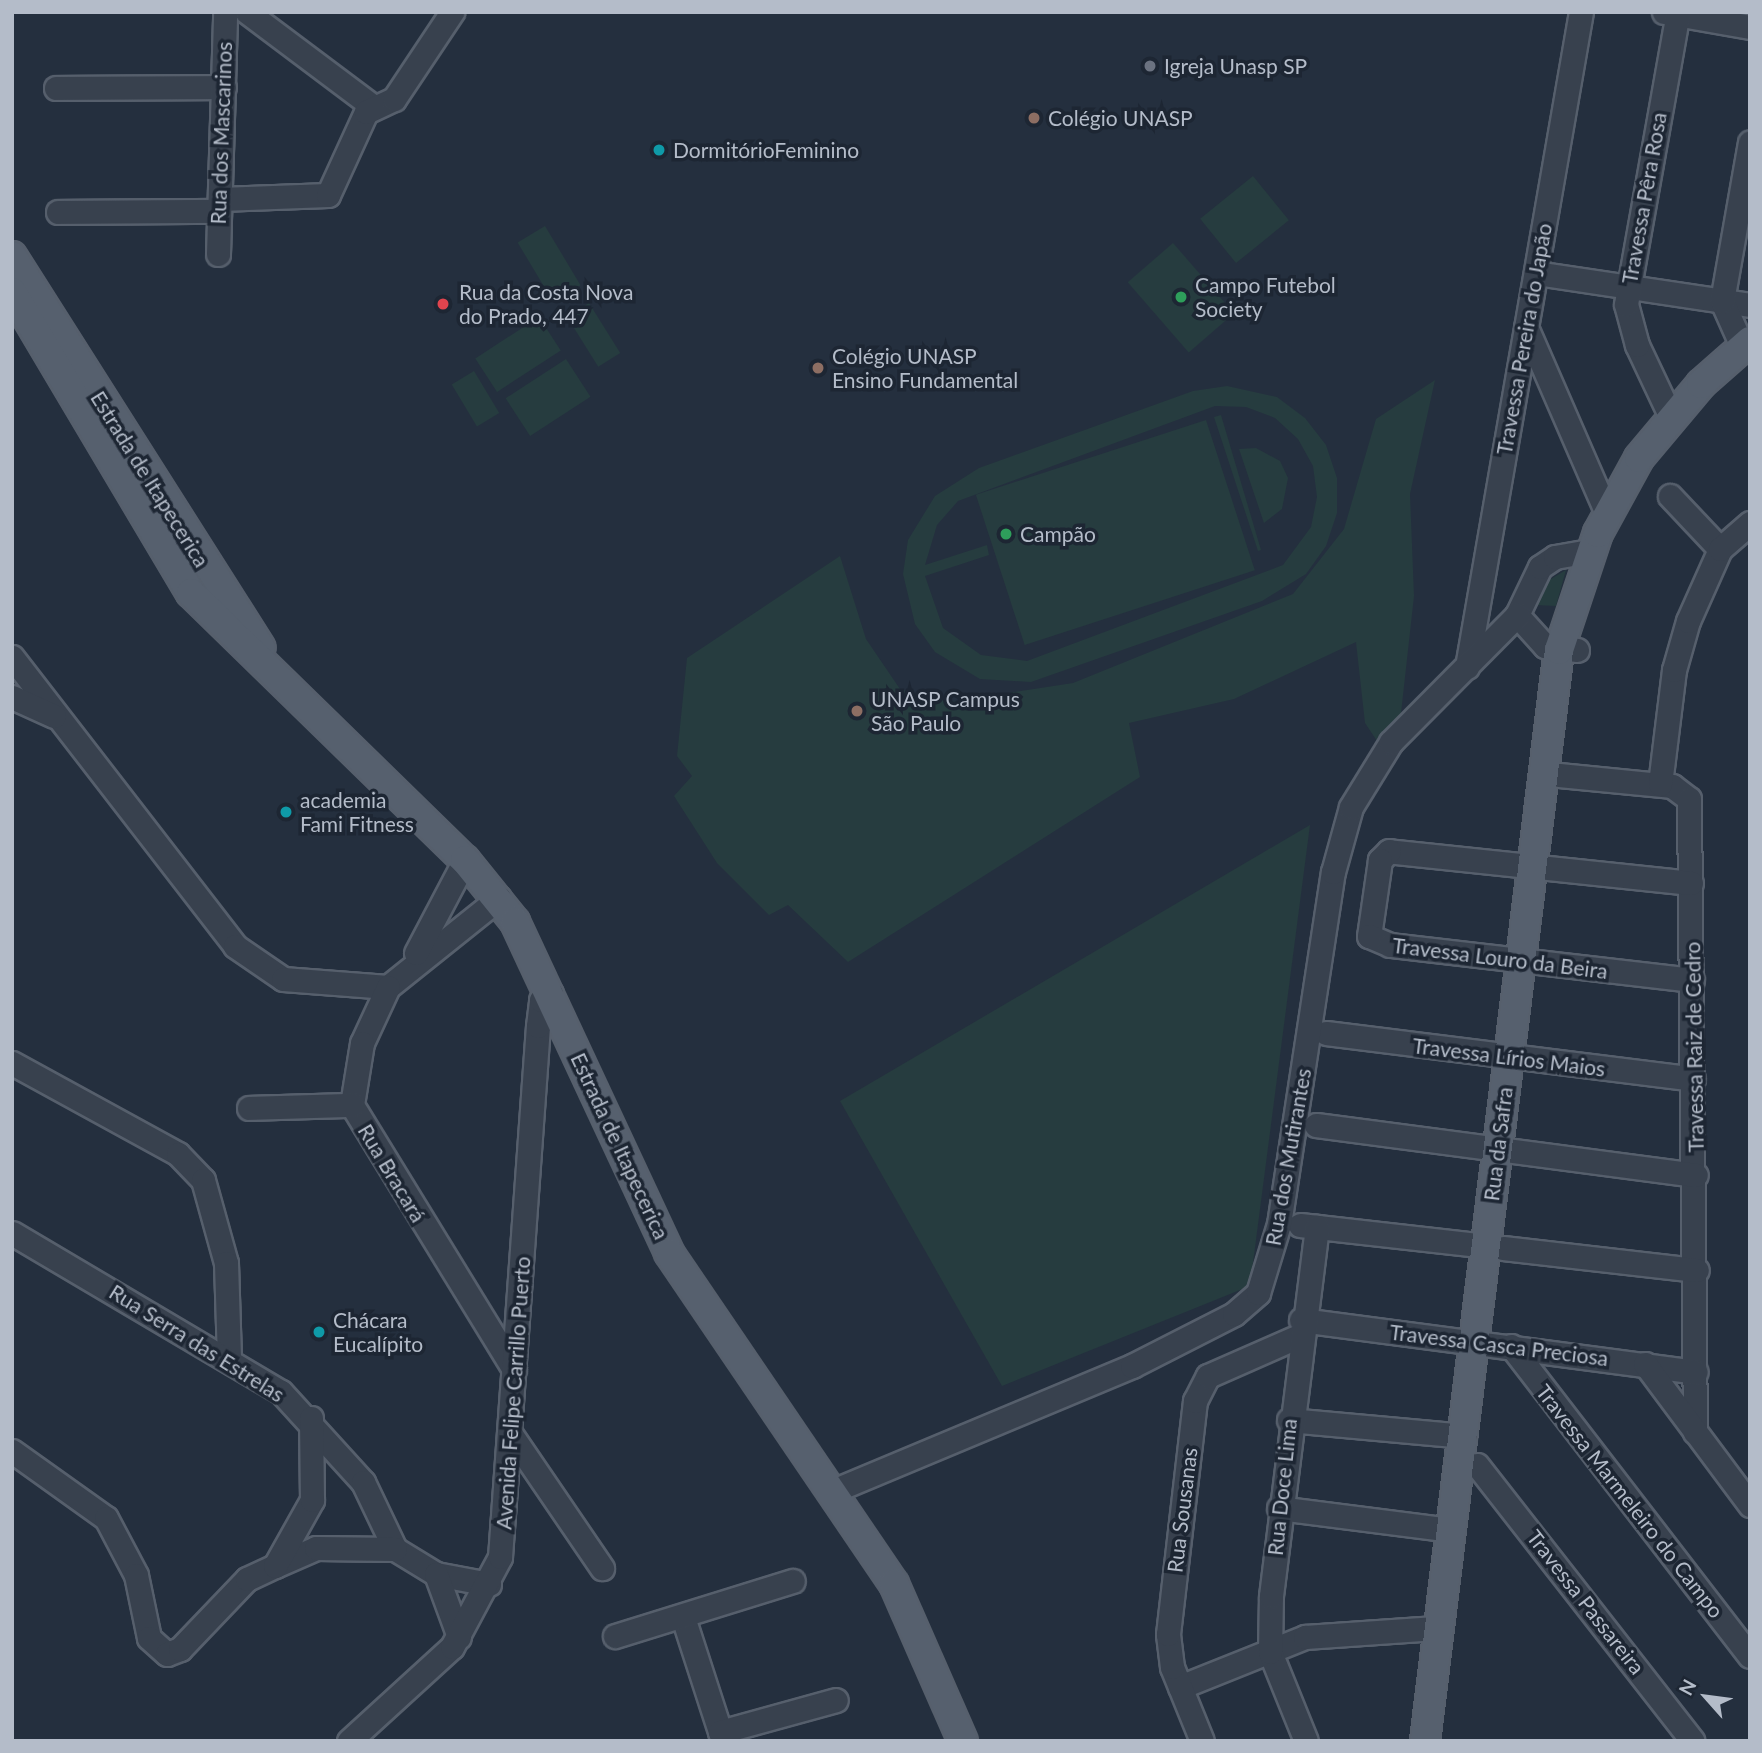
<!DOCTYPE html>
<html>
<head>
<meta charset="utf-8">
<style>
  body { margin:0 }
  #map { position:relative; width:1762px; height:1753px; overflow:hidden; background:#242f3e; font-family:Lato,sans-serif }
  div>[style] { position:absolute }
  .green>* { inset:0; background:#263c3f; transform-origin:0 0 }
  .roads { filter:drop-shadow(2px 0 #565f6c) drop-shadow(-2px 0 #565f6c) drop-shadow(0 2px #565f6c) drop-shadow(0 -2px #565f6c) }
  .minor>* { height:23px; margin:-11.5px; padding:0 11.5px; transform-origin:11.5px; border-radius:11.5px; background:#38414e }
  .major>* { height:28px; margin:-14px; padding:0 14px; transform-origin:14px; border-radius:14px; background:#56606e }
  .dots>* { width:19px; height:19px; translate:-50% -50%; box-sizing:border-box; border:4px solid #1d2633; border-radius:50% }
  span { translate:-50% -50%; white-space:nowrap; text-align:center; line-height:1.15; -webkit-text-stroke:7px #1d2633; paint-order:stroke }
  .poi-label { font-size:21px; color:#b4bcc9 }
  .left { translate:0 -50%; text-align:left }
  .street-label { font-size:21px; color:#b4bcc9 }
  .frame { position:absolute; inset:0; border:14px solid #b4bcc9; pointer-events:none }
  .north { position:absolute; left:1671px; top:1662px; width:70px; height:70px; -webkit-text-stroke:5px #1d2633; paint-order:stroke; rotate:298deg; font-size:19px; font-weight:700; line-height:28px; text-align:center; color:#b4bcc9 }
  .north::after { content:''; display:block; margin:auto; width:24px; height:32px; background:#b4bcc9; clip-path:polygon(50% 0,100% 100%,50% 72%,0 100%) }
</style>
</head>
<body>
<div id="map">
  <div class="green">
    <div style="left:1253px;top:176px;width:57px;height:68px;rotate:51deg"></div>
    <div style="left:545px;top:226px;width:69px;height:32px;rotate:59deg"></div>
    <div style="left:1173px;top:243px;width:93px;height:60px;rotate:49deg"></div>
    <div style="left:589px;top:303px;width:59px;height:26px;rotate:58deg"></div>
    <div style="left:539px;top:317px;width:40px;height:76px;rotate:57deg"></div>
    <div style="left:566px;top:359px;width:45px;height:72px;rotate:57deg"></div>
    <div style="left:474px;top:371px;width:49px;height:26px;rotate:59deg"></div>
    <div style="clip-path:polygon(1435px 380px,1410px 494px,1414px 596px,1401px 713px,1379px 744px,1365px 723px,1356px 642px,1234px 699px,1129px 723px,1140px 777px,848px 962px,788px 905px,769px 915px,717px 863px,674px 796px,692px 776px,677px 756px,687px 658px,840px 556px,866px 639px,900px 689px,950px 702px,1073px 683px,1293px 594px,1344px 529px,1376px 419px)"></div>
    <div style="clip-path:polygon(evenodd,1227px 386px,1277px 397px,1305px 418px,1326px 445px,1337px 478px,1337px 513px,1326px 546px,1306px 574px,1262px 601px,1031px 682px,980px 679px,935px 652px,915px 624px,903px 574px,908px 540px,935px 496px,979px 468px,1193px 391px,1227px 386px,1215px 406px,1246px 407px,1275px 418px,1298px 439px,1313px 466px,1317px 497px,1311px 527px,1283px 565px,1027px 661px,981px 655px,943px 628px,925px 576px,989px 555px,987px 545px,925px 565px,937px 525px,958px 501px,1215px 406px)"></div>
    <div style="clip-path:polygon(1221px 415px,1261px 550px,1258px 551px,1214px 417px)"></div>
    <div style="left:1206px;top:420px;width:158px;height:242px;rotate:72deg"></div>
    <div style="clip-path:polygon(1256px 448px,1280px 461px,1288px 478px,1282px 509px,1264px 523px,1239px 449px)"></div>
    <div style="clip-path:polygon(1566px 570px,1556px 606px,1535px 605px,1544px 583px)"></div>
    <div style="clip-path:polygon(1310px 825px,1250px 1286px,1002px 1386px,840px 1101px)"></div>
  </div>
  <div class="roads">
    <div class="minor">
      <div style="left:247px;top:12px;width:156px;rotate:36.9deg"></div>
      <div style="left:1664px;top:12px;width:87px;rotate:9.9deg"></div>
      <div style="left:56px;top:88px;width:168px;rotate:-0.3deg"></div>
      <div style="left:220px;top:199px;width:108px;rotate:-2.1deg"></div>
      <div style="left:328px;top:195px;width:91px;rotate:-65.4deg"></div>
      <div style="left:366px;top:112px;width:31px;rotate:-25deg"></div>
      <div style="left:394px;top:99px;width:105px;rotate:-56.3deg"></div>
      <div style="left:58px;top:212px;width:161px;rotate:-0.4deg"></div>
      <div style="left:218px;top:254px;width:242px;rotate:-88.3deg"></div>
      <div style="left:1536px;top:273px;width:216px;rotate:8.5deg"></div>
      <div style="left:1526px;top:327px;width:203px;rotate:66.5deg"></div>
      <div style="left:1742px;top:346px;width:49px;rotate:-114deg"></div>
      <div style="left:1722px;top:301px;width:161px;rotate:-80deg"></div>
      <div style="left:1671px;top:417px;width:80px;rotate:-115.3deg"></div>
      <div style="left:1637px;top:345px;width:42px;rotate:-105deg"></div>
      <div style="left:1626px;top:304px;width:297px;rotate:-79.9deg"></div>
      <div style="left:1670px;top:496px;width:73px;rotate:46.7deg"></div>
      <div style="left:1577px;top:650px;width:32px;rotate:-173deg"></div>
      <div style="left:1545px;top:646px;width:42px;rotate:-132.1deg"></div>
      <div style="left:1517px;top:615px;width:53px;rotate:-64.4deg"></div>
      <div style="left:1540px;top:567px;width:18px;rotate:-34deg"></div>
      <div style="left:1555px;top:557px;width:36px;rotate:-10deg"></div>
      <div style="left:12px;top:657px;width:365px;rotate:52.3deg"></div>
      <div style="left:235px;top:946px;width:58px;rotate:34.5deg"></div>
      <div style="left:283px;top:979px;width:105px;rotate:4.4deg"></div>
      <div style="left:1467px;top:667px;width:665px;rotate:-80.13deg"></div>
      <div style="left:12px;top:697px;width:46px;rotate:24.3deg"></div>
      <div style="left:1559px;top:775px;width:114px;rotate:5.6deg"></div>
      <div style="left:1672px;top:786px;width:21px;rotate:37deg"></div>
      <div style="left:1689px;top:799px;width:633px;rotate:89.46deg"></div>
      <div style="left:1660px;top:784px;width:115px;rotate:-83deg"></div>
      <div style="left:1674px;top:670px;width:51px;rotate:-74.1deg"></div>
      <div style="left:1688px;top:621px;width:79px;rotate:-66deg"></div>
      <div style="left:1720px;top:549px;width:40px;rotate:-41deg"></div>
      <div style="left:1691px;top:883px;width:304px;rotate:-174deg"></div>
      <div style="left:1389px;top:851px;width:13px;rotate:135deg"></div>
      <div style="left:1380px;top:860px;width:77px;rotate:98.2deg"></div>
      <div style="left:1369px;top:936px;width:23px;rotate:23deg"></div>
      <div style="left:1390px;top:945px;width:304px;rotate:6.6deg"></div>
      <div style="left:499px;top:898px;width:142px;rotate:141.3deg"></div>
      <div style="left:388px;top:987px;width:62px;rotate:114.9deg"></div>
      <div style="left:362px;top:1043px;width:63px;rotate:99.2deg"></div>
      <div style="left:352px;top:1105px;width:310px;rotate:58.5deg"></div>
      <div style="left:416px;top:953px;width:105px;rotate:-62.2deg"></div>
      <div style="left:1326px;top:1033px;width:370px;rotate:7.1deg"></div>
      <div style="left:12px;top:1063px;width:189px;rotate:28.7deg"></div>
      <div style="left:178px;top:1154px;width:36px;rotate:46deg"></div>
      <div style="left:203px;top:1180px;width:86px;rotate:74.5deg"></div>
      <div style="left:226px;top:1263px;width:96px;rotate:88.2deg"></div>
      <div style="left:249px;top:1108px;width:103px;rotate:-1.7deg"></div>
      <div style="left:1316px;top:1125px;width:383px;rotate:7.5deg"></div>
      <div style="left:1300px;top:1225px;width:187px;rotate:6.4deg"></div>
      <div style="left:12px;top:1233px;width:312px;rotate:30.6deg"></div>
      <div style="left:281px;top:1392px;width:122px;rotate:47.7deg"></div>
      <div style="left:363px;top:1482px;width:74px;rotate:64.5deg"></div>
      <div style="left:395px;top:1549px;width:48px;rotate:31.4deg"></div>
      <div style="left:436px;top:1574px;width:54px;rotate:10.7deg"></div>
      <div style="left:1503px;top:1248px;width:195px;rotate:6.5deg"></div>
      <div style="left:1301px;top:1320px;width:398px;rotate:7.5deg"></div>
      <div style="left:1511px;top:1346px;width:391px;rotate:52.4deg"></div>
      <div style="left:1645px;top:1364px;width:176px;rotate:53.3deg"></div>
      <div style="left:1289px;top:1420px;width:176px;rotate:5.2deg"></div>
      <div style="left:512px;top:1436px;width:160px;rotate:55.7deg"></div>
      <div style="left:12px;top:1451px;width:115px;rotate:35.5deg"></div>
      <div style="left:106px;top:1518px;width:64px;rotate:62.2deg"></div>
      <div style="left:136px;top:1575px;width:64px;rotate:78.3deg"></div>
      <div style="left:149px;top:1638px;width:24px;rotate:42deg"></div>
      <div style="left:167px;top:1654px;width:14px;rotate:-21deg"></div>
      <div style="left:180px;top:1649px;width:97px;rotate:-46.3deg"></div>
      <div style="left:247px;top:1579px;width:31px;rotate:-25deg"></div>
      <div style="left:275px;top:1566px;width:45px;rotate:-23.7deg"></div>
      <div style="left:316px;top:1548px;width:79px;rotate:0.7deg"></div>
      <div style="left:1477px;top:1465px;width:350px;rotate:52deg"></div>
      <div style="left:833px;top:1491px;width:324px;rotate:-22.7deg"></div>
      <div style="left:1132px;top:1366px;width:114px;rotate:-27deg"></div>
      <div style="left:1234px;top:1314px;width:32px;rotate:-41deg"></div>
      <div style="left:1258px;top:1293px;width:72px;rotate:-73.1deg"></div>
      <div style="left:1279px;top:1224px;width:356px;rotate:-81.3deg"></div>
      <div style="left:1333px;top:872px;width:67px;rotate:-74.5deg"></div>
      <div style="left:1351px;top:807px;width:76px;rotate:-58.4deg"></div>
      <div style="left:1391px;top:742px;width:179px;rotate:-45.2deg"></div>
      <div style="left:1279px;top:1508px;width:173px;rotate:7.3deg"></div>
      <div style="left:275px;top:1566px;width:76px;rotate:-60.7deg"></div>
      <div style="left:312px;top:1500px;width:82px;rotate:-90.7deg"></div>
      <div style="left:436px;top:1574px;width:67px;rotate:69.9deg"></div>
      <div style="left:683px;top:1617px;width:130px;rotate:72.1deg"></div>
      <div style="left:615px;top:1636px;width:186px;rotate:-17.2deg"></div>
      <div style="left:1180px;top:1687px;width:135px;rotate:-21.8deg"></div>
      <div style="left:1305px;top:1637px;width:131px;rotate:-3.9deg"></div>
      <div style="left:720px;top:1732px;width:120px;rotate:-15.4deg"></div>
      <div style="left:349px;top:1741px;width:139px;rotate:-42.4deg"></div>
      <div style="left:452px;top:1647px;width:102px;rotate:-61.9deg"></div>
      <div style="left:500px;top:1557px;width:532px;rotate:-85.91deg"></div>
      <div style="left:538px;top:1026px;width:26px;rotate:-83deg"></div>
      <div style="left:541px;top:1000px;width:12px;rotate:-35deg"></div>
      <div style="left:1202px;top:1741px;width:80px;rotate:-112.1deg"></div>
      <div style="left:1172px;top:1667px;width:33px;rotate:-97deg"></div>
      <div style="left:1168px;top:1634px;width:235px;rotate:-83.4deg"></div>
      <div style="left:1195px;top:1401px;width:28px;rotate:-63deg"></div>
      <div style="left:1208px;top:1376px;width:99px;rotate:-23.7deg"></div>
      <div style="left:1306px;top:1741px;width:96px;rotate:-112deg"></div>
      <div style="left:1270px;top:1652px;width:56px;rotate:-89deg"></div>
      <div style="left:1271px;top:1596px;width:372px;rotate:-82.9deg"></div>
    </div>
    <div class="major">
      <div style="left:12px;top:256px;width:464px;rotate:57.6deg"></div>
      <div style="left:12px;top:292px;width:350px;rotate:59.3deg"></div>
      <div style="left:191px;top:593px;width:383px;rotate:44.3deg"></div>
      <div style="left:465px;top:860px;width:80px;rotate:51.1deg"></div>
      <div style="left:515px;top:922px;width:365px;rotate:65deg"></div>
      <div style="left:669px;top:1253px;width:400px;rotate:55.8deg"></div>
      <div style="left:894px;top:1584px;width:171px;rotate:66.3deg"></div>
      <div style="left:1425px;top:1741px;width:1099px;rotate:-83deg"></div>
      <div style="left:1559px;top:650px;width:123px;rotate:-71.6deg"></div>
      <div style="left:1598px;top:533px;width:85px;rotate:-61.3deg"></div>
      <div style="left:1639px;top:458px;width:97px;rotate:-50deg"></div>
      <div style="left:1701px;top:384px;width:65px;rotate:-41.3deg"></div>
    </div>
  </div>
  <div class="dots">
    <div style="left:1150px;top:66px;background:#6b7280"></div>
    <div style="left:1034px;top:118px;background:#8d6e63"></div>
    <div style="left:659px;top:150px;background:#0f9aa8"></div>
    <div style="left:1181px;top:297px;background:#2e9e5b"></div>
    <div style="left:443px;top:304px;background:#e0444e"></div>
    <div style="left:818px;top:368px;background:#8d6e63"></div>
    <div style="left:1006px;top:534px;background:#2e9e5b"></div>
    <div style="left:857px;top:711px;background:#8d6e63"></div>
    <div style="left:286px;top:812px;background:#0f9aa8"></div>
    <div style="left:319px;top:1332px;background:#0f9aa8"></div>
  </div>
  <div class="poi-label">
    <span class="left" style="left:1164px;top:66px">Igreja Unasp SP</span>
    <span class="left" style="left:1048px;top:118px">Colégio UNASP</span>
    <span class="left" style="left:673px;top:150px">DormitórioFeminino</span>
    <span class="left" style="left:1195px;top:297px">Campo Futebol<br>Society</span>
    <span class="left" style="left:459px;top:304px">Rua da Costa Nova<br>do Prado, 447</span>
    <span class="left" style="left:832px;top:368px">Colégio UNASP<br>Ensino Fundamental</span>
    <span class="left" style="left:1020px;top:534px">Campão</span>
    <span class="left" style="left:871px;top:711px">UNASP Campus<br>São Paulo</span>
    <span class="left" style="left:300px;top:812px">academia<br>Fami Fitness</span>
    <span class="left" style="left:333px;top:1332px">Chácara<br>Eucalípito</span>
  </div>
  <div class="street-label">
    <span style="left:221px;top:133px;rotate:-88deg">Rua dos Mascarinos</span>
    <span style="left:1644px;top:198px;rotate:-80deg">Travessa Pêra Rosa</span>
    <span style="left:1524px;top:339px;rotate:-80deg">Travessa Pereira do Japão</span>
    <span style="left:150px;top:479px;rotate:58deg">Estrada de Itapecerica</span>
    <span style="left:1500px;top:958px;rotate:7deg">Travessa Louro da Beira</span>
    <span style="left:1694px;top:1047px;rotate:-91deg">Travessa Raiz de Cedro</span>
    <span style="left:1509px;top:1057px;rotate:7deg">Travessa Lírios Maios</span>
    <span style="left:1498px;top:1144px;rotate:-83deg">Rua da Safra</span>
    <span style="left:620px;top:1146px;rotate:65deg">Estrada de Itapecerica</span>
    <span style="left:1288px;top:1157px;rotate:-80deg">Rua dos Mutirantes</span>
    <span style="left:392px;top:1173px;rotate:59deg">Rua Bracará</span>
    <span style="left:197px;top:1343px;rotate:32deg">Rua Serra das Estrelas</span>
    <span style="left:1499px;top:1345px;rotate:7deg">Travessa Casca Preciosa</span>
    <span style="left:513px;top:1393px;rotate:-86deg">Avenida Felipe Carrillo Puerto</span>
    <span style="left:1282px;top:1487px;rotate:-84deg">Rua Doce Lima</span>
    <span style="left:1630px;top:1501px;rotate:52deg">Travessa Marmeleiro do Campo</span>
    <span style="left:1182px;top:1510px;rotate:-83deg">Rua Sousanas</span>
    <span style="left:1586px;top:1602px;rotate:52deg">Travessa Passareira</span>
  </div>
  <div class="frame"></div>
  <div class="north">N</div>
</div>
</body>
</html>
